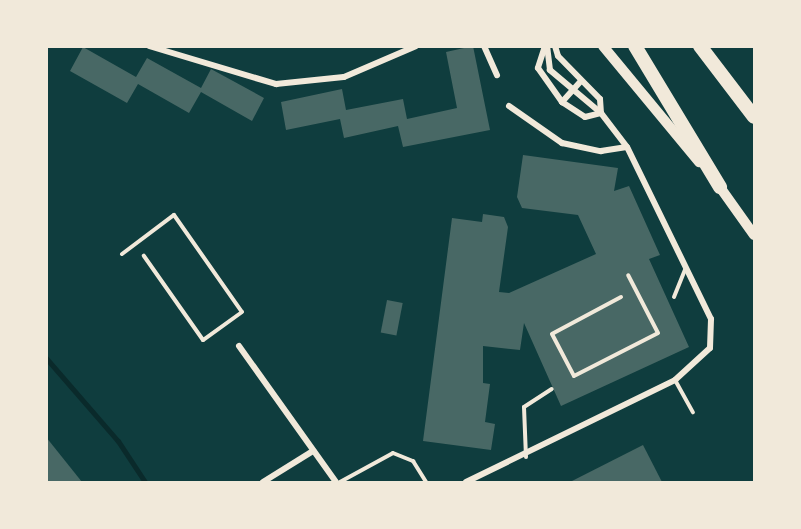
<!DOCTYPE html>
<html>
<head>
<meta charset="utf-8">
<style>
  body { margin:0 }
  #map { position:relative; width:801px; height:529px; overflow:hidden; background:#0f3d3e; font-family:"Work Sans",sans-serif }
  div>[style] { position:absolute }
  .stream>* { height:5px; margin:-2.5px; padding:0 2.5px; transform-origin:2.5px; border-radius:2.5px; background:#0a2a2b }
  .building>* { inset:0; background:#486865; transform-origin:0 0 }
  .service>* { height:4px; margin:-2px; padding:0 2px; transform-origin:2px; border-radius:2px; background:#f1e9da }
  .minor>* { height:6px; margin:-3px; padding:0 3px; transform-origin:3px; border-radius:3px; background:#f1e9da }
  .secondary>* { height:10px; margin:-5px; padding:0 5px; transform-origin:5px; border-radius:5px; background:#f1e9da }
  .motorway>* { height:14px; margin:-7px; padding:0 7px; transform-origin:7px; border-radius:7px; background:#f1e9da }
  span { translate:-50% -50%; white-space:nowrap; text-align:center; line-height:1.15; -webkit-text-stroke:5px #f1e9da; paint-order:stroke }
  .frame { position:absolute; inset:0; border:48px solid #f1e9da; pointer-events:none }
</style>
</head>
<body>
<div id="map">
  <div class="stream">
    <div style="left:46px;top:358px;width:110px;rotate:49.1deg"></div>
    <div style="left:118px;top:441px;width:49px;rotate:56.6deg"></div>
  </div>
  <div class="building">
    <div style="clip-path:polygon(473px 46px,490px 130px,403px 147px,398px 126px,344px 138px,340px 119px,286px 130px,281px 102px,342px 89px,346px 110px,403px 99px,407px 119px,457px 108px,446px 52px)"></div>
    <div style="clip-path:polygon(83px 47px,136px 77px,147px 58px,201px 88px,211px 69px,264px 98px,252px 121px,201px 92px,189px 113px,138px 84px,127px 103px,70px 71px)"></div>
    <div style="clip-path:polygon(523px 155px,618px 168px,614px 191px,629px 186px,660px 255px,649px 259px,689px 347px,561px 406px,524px 323px,520px 350px,483px 346px,483px 383px,490px 384px,485px 422px,495px 424px,491px 450px,423px 441px,452px 218px,482px 222px,483px 214px,504px 217px,508px 227px,499px 292px,509px 293px,596px 254px,578px 215px,522px 208px,517px 197px)"></div>
    <div style="left:387px;top:300px;width:16px;height:33px;rotate:11deg"></div>
    <div style="clip-path:polygon(46px 437px,82px 482px,46px 482px)"></div>
    <div style="clip-path:polygon(643px 445px,662px 482px,570px 482px)"></div>
  </div>
  <div class="service">
    <div style="left:122px;top:254px;width:65px;rotate:-36.9deg"></div>
    <div style="left:174px;top:215px;width:118px;rotate:55deg"></div>
    <div style="left:242px;top:312px;width:48px;rotate:144.3deg"></div>
    <div style="left:203px;top:340px;width:103px;rotate:-125.1deg"></div>
    <div style="left:621px;top:297px;width:78px;rotate:151.8deg"></div>
    <div style="left:552px;top:334px;width:47px;rotate:62.4deg"></div>
    <div style="left:574px;top:376px;width:94px;rotate:-27.1deg"></div>
    <div style="left:658px;top:333px;width:65px;rotate:-117.3deg"></div>
    <div style="left:674px;top:297px;width:32px;rotate:-68deg"></div>
    <div style="left:675px;top:380px;width:37px;rotate:61deg"></div>
    <div style="left:526px;top:457px;width:50px;rotate:-92.3deg"></div>
    <div style="left:524px;top:407px;width:33px;rotate:-33deg"></div>
    <div style="left:340px;top:482px;width:60px;rotate:-28.7deg"></div>
    <div style="left:393px;top:453px;width:22px;rotate:22deg"></div>
    <div style="left:413px;top:461px;width:25px;rotate:58deg"></div>
  </div>
  <div class="minor">
    <div style="left:149px;top:46px;width:133px;rotate:16.7deg"></div>
    <div style="left:276px;top:84px;width:68px;rotate:-5.9deg"></div>
    <div style="left:344px;top:77px;width:78px;rotate:-23.3deg"></div>
    <div style="left:484px;top:46px;width:32px;rotate:66deg"></div>
    <div style="left:545px;top:46px;width:23px;rotate:108deg"></div>
    <div style="left:538px;top:68px;width:42px;rotate:54.8deg"></div>
    <div style="left:562px;top:102px;width:27px;rotate:33deg"></div>
    <div style="left:585px;top:117px;width:16px;rotate:-14deg"></div>
    <div style="left:555px;top:46px;width:10px;rotate:73deg"></div>
    <div style="left:558px;top:56px;width:60px;rotate:45.7deg"></div>
    <div style="left:600px;top:99px;width:14px;rotate:86deg"></div>
    <div style="left:562px;top:102px;width:28px;rotate:-48deg"></div>
    <div style="left:509px;top:106px;width:65px;rotate:34.9deg"></div>
    <div style="left:562px;top:143px;width:40px;rotate:12deg"></div>
    <div style="left:601px;top:151px;width:26px;rotate:-9deg"></div>
    <div style="left:239px;top:346px;width:167px;rotate:54.5deg"></div>
    <div style="left:263px;top:482px;width:59px;rotate:-31.8deg"></div>
    <div style="left:466px;top:482px;width:233px;rotate:-26deg"></div>
    <div style="left:675px;top:380px;width:47px;rotate:-42.4deg"></div>
    <div style="left:710px;top:348px;width:29px;rotate:-88deg"></div>
    <div style="left:711px;top:319px;width:191px;rotate:-116deg"></div>
    <div style="left:627px;top:147px;width:43px;rotate:-127.4deg"></div>
    <div style="left:601px;top:113px;width:67px;rotate:-139.9deg"></div>
    <div style="left:550px;top:70px;width:24px;rotate:-97deg"></div>
  </div>
  <div class="secondary">
    <div style="left:603px;top:46px;width:151px;rotate:50.4deg"></div>
    <div style="left:717px;top:183px;width:64px;rotate:54.6deg"></div>
  </div>
  <div class="motorway">
    <div style="left:635px;top:46px;width:165px;rotate:58.9deg"></div>
    <div style="left:700px;top:46px;width:89px;rotate:52.7deg"></div>
  </div>
  <div class="frame"></div>
</div>
</body>
</html>
